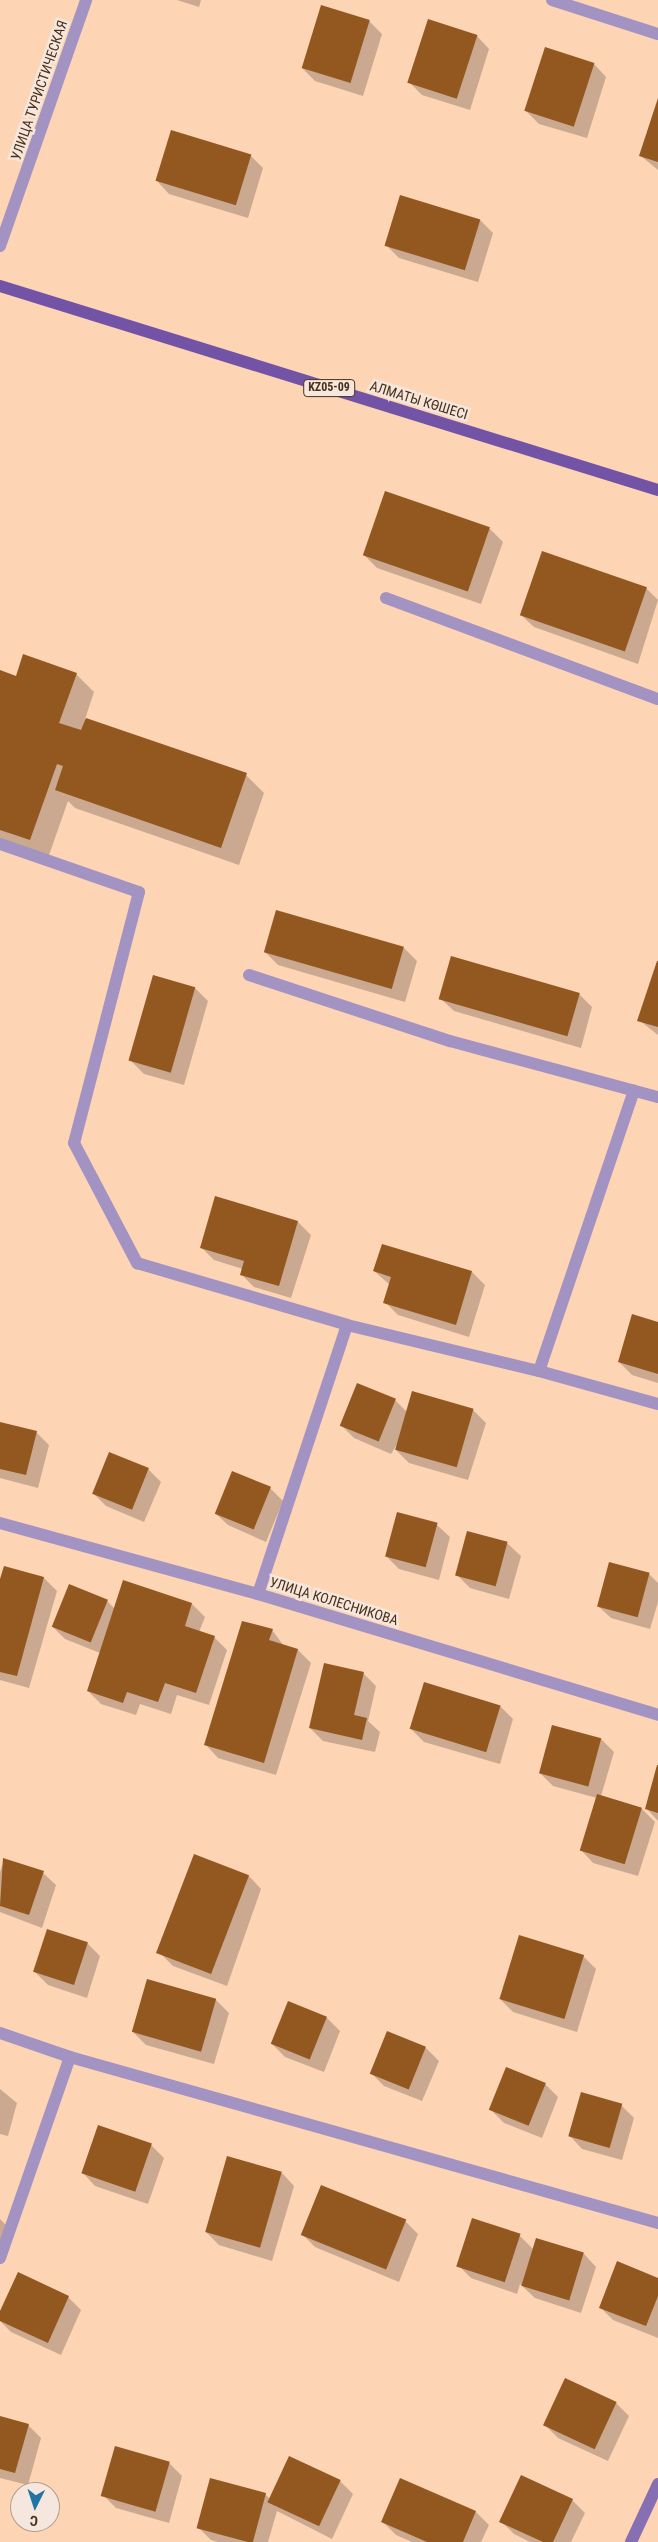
<!DOCTYPE html>
<html>
<head>
<meta charset="utf-8">
<style>
  body { margin:0 }
  #map { position:relative; width:658px; height:2542px; overflow:hidden; background:#fdd4b4; font-family:"Roboto Condensed",sans-serif }
  div>[style] { position:absolute }
  .shadow>* { inset:0; background:#0003 }
  .building>* { inset:0; background:#935720; transform-origin:0 0 }
  .street>* { height:12px; margin:-6px; padding:0 6px; transform-origin:6px; border-radius:6px; background:#a293c2 }
  .secondary>* { height:12px; margin:-6px; padding:0 6px; transform-origin:6px; border-radius:6px; background:#866fb2 }
  .primary>* { height:12px; margin:-6px; padding:0 6px; transform-origin:6px; border-radius:6px; background:#7253a6 }
  span { translate:-50% -50%; white-space:nowrap; text-align:center; line-height:1.15; -webkit-text-stroke:5px #f5e7dd; paint-order:stroke }
  .shield-label span { padding:1px 4px; background:#f5e7dd; border:1px solid; border-radius:4px; -webkit-text-stroke-width:0 }
  .shield-label { font-size:12px; color:#4a3019; font-weight:700 }
  .street-label { font-size:14px; color:#4a3019 }
  .north { position:absolute; left:10px; top:2482px; width:50px; height:50px; box-sizing:border-box; background:#f5e7dd; border:1px solid #b19e8f; border-radius:50%; rotate:184deg; font-size:14px; font-weight:700; line-height:20px; text-align:center; color:#4a3019 }
  .north::after { content:''; display:block; margin:auto; width:18px; height:22px; background:#2075a5; clip-path:polygon(50% 0,100% 100%,50% 72%,0 100%) }
</style>
</head>
<body>
<div id="map">
  <div class="shadow">
    <div style="clip-path:polygon(177px 0,201px 0,199px 7px)"></div>
    <div style="clip-path:polygon(369px 21px,382px 34px,363px 96px,315px 81px,302px 68px)"></div>
    <div style="clip-path:polygon(477px 36px,489px 49px,470px 110px,422px 95px,409px 82px)"></div>
    <div style="clip-path:polygon(594px 64px,606px 77px,587px 138px,539px 124px,526px 111px)"></div>
    <div style="clip-path:polygon(658px 101px,658px 170px,641px 156px)"></div>
    <div style="clip-path:polygon(250px 155px,263px 168px,248px 218px,169px 194px,157px 181px)"></div>
    <div style="clip-path:polygon(480px 220px,493px 233px,478px 282px,399px 258px,386px 245px)"></div>
    <div style="clip-path:polygon(490px 529px,503px 542px,481px 604px,377px 568px,364px 555px)"></div>
    <div style="clip-path:polygon(543px 553px,647px 589px,658px 600px,638px 664px,534px 627px,521px 615px)"></div>
    <div style="clip-path:polygon(0 672px,17px 677px,76px 674px,94px 692px,85px 719px,246px 775px,264px 793px,239px 865px,75px 808px,68px 801px,48px 858px,0 841px)"></div>
    <div style="clip-path:polygon(277px 912px,404px 948px,417px 961px,405px 1002px,278px 965px,265px 952px)"></div>
    <div style="clip-path:polygon(658px 962px,658px 1035px,639px 1020px)"></div>
    <div style="clip-path:polygon(195px 988px,208px 1001px,184px 1085px,144px 1074px,131px 1061px)"></div>
    <div style="clip-path:polygon(579px 994px,592px 1007px,581px 1048px,454px 1011px,441px 999px)"></div>
    <div style="clip-path:polygon(298px 1222px,311px 1235px,291px 1298px,254px 1287px,241px 1274px,243px 1269px,214px 1260px,201px 1247px)"></div>
    <div style="clip-path:polygon(382px 1246px,472px 1272px,485px 1285px,469px 1337px,398px 1315px,385px 1302px,390px 1285px,374px 1271px)"></div>
    <div style="clip-path:polygon(658px 1323px,658px 1383px,632px 1375px,619px 1362px)"></div>
    <div style="clip-path:polygon(413px 1392px,473px 1410px,486px 1423px,468px 1480px,409px 1463px,396px 1450px,399px 1441px,391px 1454px,354px 1438px,341px 1425px,395px 1400px,407px 1412px)"></div>
    <div style="clip-path:polygon(0 1423px,36px 1432px,49px 1445px,38px 1488px,0 1478px)"></div>
    <div style="clip-path:polygon(148px 1469px,161px 1482px,144px 1522px,106px 1506px,93px 1493px)"></div>
    <div style="clip-path:polygon(270px 1488px,283px 1501px,266px 1542px,228px 1525px,215px 1513px)"></div>
    <div style="clip-path:polygon(437px 1525px,450px 1537px,439px 1580px,399px 1569px,386px 1556px)"></div>
    <div style="clip-path:polygon(468px 1533px,508px 1544px,521px 1556px,509px 1599px,470px 1588px,457px 1575px)"></div>
    <div style="clip-path:polygon(5px 1567px,44px 1578px,57px 1591px,29px 1688px,0 1680px,0 1584px)"></div>
    <div style="clip-path:polygon(649px 1574px,658px 1583px,658px 1602px,650px 1629px,611px 1618px,598px 1606px)"></div>
    <div style="clip-path:polygon(107px 1601px,115px 1609px,192px 1604px,205px 1617px,199px 1632px,214px 1637px,227px 1650px,209px 1705px,177px 1695px,171px 1714px,140px 1704px,136px 1715px,101px 1704px,88px 1691px,100px 1653px,65px 1639px,52px 1626px)"></div>
    <div style="clip-path:polygon(272px 1630px,284px 1646px,298px 1650px,311px 1663px,276px 1775px,218px 1758px,206px 1745px)"></div>
    <div style="clip-path:polygon(363px 1673px,376px 1686px,368px 1721px,380px 1732px,375px 1752px,323px 1741px,310px 1728px)"></div>
    <div style="clip-path:polygon(500px 1706px,513px 1719px,500px 1764px,424px 1742px,411px 1729px)"></div>
    <div style="clip-path:polygon(553px 1726px,601px 1739px,614px 1752px,601px 1796px,642px 1809px,655px 1822px,638px 1876px,593px 1863px,581px 1850px,597px 1798px,553px 1786px,540px 1773px)"></div>
    <div style="clip-path:polygon(658px 1768px,658px 1821px,647px 1809px)"></div>
    <div style="clip-path:polygon(4px 1860px,43px 1873px,56px 1885px,42px 1928px,0 1912px,0 1872px)"></div>
    <div style="clip-path:polygon(249px 1876px,261px 1889px,227px 1986px,173px 1966px,160px 1953px)"></div>
    <div style="clip-path:polygon(87px 1943px,100px 1956px,87px 1998px,48px 1985px,35px 1972px)"></div>
    <div style="clip-path:polygon(583px 1956px,596px 1969px,577px 2032px,513px 2012px,500px 1999px)"></div>
    <div style="clip-path:polygon(148px 1980px,216px 2000px,229px 2013px,214px 2064px,146px 2045px,133px 2032px)"></div>
    <div style="clip-path:polygon(288px 2003px,327px 2018px,340px 2031px,324px 2072px,285px 2057px,272px 2044px)"></div>
    <div style="clip-path:polygon(426px 2048px,439px 2061px,422px 2101px,384px 2086px,371px 2073px)"></div>
    <div style="clip-path:polygon(545px 2084px,558px 2097px,542px 2138px,504px 2123px,491px 2110px)"></div>
    <div style="clip-path:polygon(0 2089px,17px 2103px,8px 2136px,0 2134px)"></div>
    <div style="clip-path:polygon(621px 2105px,634px 2118px,622px 2160px,582px 2149px,570px 2136px)"></div>
    <div style="clip-path:polygon(151px 2145px,164px 2158px,148px 2204px,95px 2186px,83px 2173px)"></div>
    <div style="clip-path:polygon(282px 2173px,294px 2186px,272px 2261px,219px 2245px,206px 2232px)"></div>
    <div style="clip-path:polygon(0 2219px,10px 2229px,0 2262px)"></div>
    <div style="clip-path:polygon(405px 2221px,418px 2234px,399px 2282px,315px 2247px,302px 2234px)"></div>
    <div style="clip-path:polygon(519px 2235px,534px 2250px,584px 2254px,596px 2267px,581px 2313px,535px 2298px,520px 2284px,517px 2294px,471px 2278px,458px 2265px)"></div>
    <div style="clip-path:polygon(658px 2279px,658px 2338px,613px 2320px,600px 2307px)"></div>
    <div style="clip-path:polygon(68px 2297px,81px 2310px,61px 2355px,11px 2332px,0 2321px,0 2314px)"></div>
    <div style="clip-path:polygon(616px 2403px,629px 2416px,608px 2461px,558px 2438px,545px 2425px)"></div>
    <div style="clip-path:polygon(0 2417px,28px 2425px,41px 2438px,28px 2485px,0 2478px)"></div>
    <div style="clip-path:polygon(169px 2463px,182px 2476px,169px 2523px,116px 2508px,103px 2495px)"></div>
    <div style="clip-path:polygon(401px 2480px,476px 2512px,489px 2525px,481px 2542px,412px 2542px,396px 2535px,383px 2522px)"></div>
    <div style="clip-path:polygon(340px 2481px,353px 2494px,332px 2539px,277px 2511px,268px 2542px,218px 2542px,211px 2540px,198px 2527px,265px 2494px,271px 2500px)"></div>
    <div style="clip-path:polygon(572px 2500px,585px 2513px,571px 2542px,530px 2542px,514px 2534px,501px 2521px)"></div>
  </div>
  <div class="building">
    <div style="left:321px;top:5px;width:51px;height:66px;rotate:17deg"></div>
    <div style="left:428px;top:19px;width:52px;height:67px;rotate:18deg"></div>
    <div style="left:545px;top:47px;width:52px;height:67px;rotate:18deg"></div>
    <div style="clip-path:polygon(658px 98px,658px 162px,639px 156px)"></div>
    <div style="left:171px;top:130px;width:84px;height:53px;rotate:17deg"></div>
    <div style="left:400px;top:195px;width:84px;height:53px;rotate:17deg"></div>
    <div style="left:385px;top:491px;width:111px;height:68px;rotate:19deg"></div>
    <div style="left:542px;top:551px;width:111px;height:68px;rotate:19deg"></div>
    <div style="clip-path:polygon(23px 654px,77px 673px,59px 723px,81px 730px,86px 718px,247px 773px,221px 848px,55px 790px,63px 766px,57px 764px,30px 840px,0 830px,0 670px,16px 676px)"></div>
    <div style="left:276px;top:910px;width:133px;height:44px;rotate:16deg"></div>
    <div style="left:451px;top:956px;width:134px;height:45px;rotate:16deg"></div>
    <div style="clip-path:polygon(657px 961px,658px 961px,658px 1027px,637px 1021px)"></div>
    <div style="left:153px;top:975px;width:44px;height:89px;rotate:16deg"></div>
    <div style="clip-path:polygon(215px 1196px,298px 1221px,279px 1286px,240px 1275px,244px 1261px,200px 1248px)"></div>
    <div style="clip-path:polygon(382px 1244px,472px 1271px,456px 1325px,383px 1303px,391px 1277px,373px 1271px)"></div>
    <div style="clip-path:polygon(632px 1314px,658px 1322px,658px 1374px,618px 1362px)"></div>
    <div style="left:357px;top:1383px;width:42px;height:46px;rotate:22deg"></div>
    <div style="left:412px;top:1391px;width:64px;height:61px;rotate:16deg"></div>
    <div style="clip-path:polygon(0 1422px,37px 1431px,26px 1475px,0 1469px)"></div>
    <div style="left:109px;top:1452px;width:43px;height:45px;rotate:22deg"></div>
    <div style="left:232px;top:1471px;width:42px;height:46px;rotate:22deg"></div>
    <div style="left:397px;top:1512px;width:42px;height:46px;rotate:15deg"></div>
    <div style="left:467px;top:1531px;width:42px;height:46px;rotate:15deg"></div>
    <div style="left:609px;top:1562px;width:42px;height:46px;rotate:15deg"></div>
    <div style="clip-path:polygon(4px 1566px,44px 1577px,17px 1676px,0 1672px,0 1579px)"></div>
    <div style="clip-path:polygon(123px 1580px,192px 1603px,185px 1626px,215px 1636px,196px 1693px,165px 1683px,158px 1702px,127px 1692px,123px 1703px,87px 1691px)"></div>
    <div style="left:69px;top:1584px;width:42px;height:46px;rotate:22deg"></div>
    <div style="clip-path:polygon(242px 1621px,273px 1629px,269px 1640px,298px 1649px,264px 1763px,204px 1745px)"></div>
    <div style="clip-path:polygon(324px 1663px,364px 1672px,354px 1715px,367px 1718px,362px 1740px,309px 1728px)"></div>
    <div style="left:424px;top:1682px;width:80px;height:49px;rotate:17deg"></div>
    <div style="left:552px;top:1725px;width:51px;height:50px;rotate:15deg"></div>
    <div style="clip-path:polygon(657px 1765px,658px 1765px,658px 1813px,645px 1809px)"></div>
    <div style="left:597px;top:1794px;width:47px;height:59px;rotate:17deg"></div>
    <div style="left:194px;top:1854px;width:59px;height:106px;rotate:21deg"></div>
    <div style="clip-path:polygon(3px 1858px,44px 1871px,29px 1915px,0 1906px)"></div>
    <div style="left:47px;top:1929px;width:43px;height:45px;rotate:18deg"></div>
    <div style="left:519px;top:1935px;width:68px;height:67px;rotate:17deg"></div>
    <div style="left:147px;top:1979px;width:72px;height:55px;rotate:16deg"></div>
    <div style="left:288px;top:2001px;width:42px;height:46px;rotate:22deg"></div>
    <div style="left:387px;top:2031px;width:42px;height:46px;rotate:22deg"></div>
    <div style="left:506px;top:2067px;width:43px;height:46px;rotate:22deg"></div>
    <div style="left:581px;top:2092px;width:43px;height:46px;rotate:16deg"></div>
    <div style="left:98px;top:2125px;width:57px;height:51px;rotate:19deg"></div>
    <div style="left:227px;top:2156px;width:57px;height:79px;rotate:16deg"></div>
    <div style="left:321px;top:2185px;width:92px;height:54px;rotate:22deg"></div>
    <div style="left:472px;top:2218px;width:51px;height:51px;rotate:18deg"></div>
    <div style="left:536px;top:2238px;width:50px;height:50px;rotate:17deg"></div>
    <div style="clip-path:polygon(617px 2261px,658px 2278px,658px 2296px,646px 2326px,599px 2308px)"></div>
    <div style="clip-path:polygon(18px 2272px,69px 2296px,48px 2343px,0 2321px,0 2311px)"></div>
    <div style="left:565px;top:2378px;width:57px;height:52px;rotate:25deg"></div>
    <div style="clip-path:polygon(0 2416px,29px 2424px,15px 2473px,0 2469px)"></div>
    <div style="left:115px;top:2446px;width:57px;height:52px;rotate:16deg"></div>
    <div style="left:289px;top:2456px;width:57px;height:51px;rotate:25deg"></div>
    <div style="clip-path:polygon(521px 2475px,573px 2499px,553px 2542px,543px 2542px,499px 2522px)"></div>
    <div style="left:210px;top:2478px;width:58px;height:52px;rotate:15deg"></div>
    <div style="clip-path:polygon(400px 2478px,476px 2511px,463px 2542px,427px 2542px,381px 2522px)"></div>
  </div>
  <div class="street">
    <div style="left:552px;top:0;width:111px;rotate:17.8deg"></div>
    <div style="left:0;top:246px;width:261px;rotate:-70.7deg"></div>
    <div style="left:386px;top:598px;width:290px;rotate:20.4deg"></div>
    <div style="left:0;top:844px;width:147px;rotate:19.1deg"></div>
    <div style="left:139px;top:892px;width:259px;rotate:104.5deg"></div>
    <div style="left:74px;top:1143px;width:136px;rotate:62.3deg"></div>
    <div style="left:137px;top:1263px;width:219px;rotate:16.4deg"></div>
    <div style="left:347px;top:1325px;width:197px;rotate:13.5deg"></div>
    <div style="left:539px;top:1371px;width:123px;rotate:15.5deg"></div>
    <div style="left:249px;top:975px;width:212px;rotate:18.2deg"></div>
    <div style="left:450px;top:1041px;width:215px;rotate:15.1deg"></div>
    <div style="left:539px;top:1371px;width:296px;rotate:-71.3deg"></div>
    <div style="left:0;top:1523px;width:268px;rotate:15.4deg"></div>
    <div style="left:258px;top:1594px;width:418px;rotate:16.8deg"></div>
    <div style="left:258px;top:1594px;width:283px;rotate:-71.7deg"></div>
    <div style="left:0;top:2033px;width:74px;rotate:18.9deg"></div>
    <div style="left:70px;top:2057px;width:611px;rotate:15.77deg"></div>
    <div style="left:0;top:2258px;width:213px;rotate:-70.8deg"></div>
  </div>
  <div class="secondary">
    <div style="left:631px;top:2542px;width:64px;rotate:-65deg"></div>
  </div>
  <div class="primary">
    <div style="left:0;top:286px;width:689px;rotate:17.23deg"></div>
  </div>
  <div class="shield-label">
    <span style="left:329px;top:388px">KZ05-09</span>
  </div>
  <div class="street-label">
    <span style="left:39px;top:90px;rotate:-71deg">УЛИЦА ТУРИСТИЧЕСКАЯ</span>
    <span style="left:419px;top:400px;rotate:17deg">АЛМАТЫ КӨШЕСІ</span>
    <span style="left:334px;top:1601px;rotate:17deg">УЛИЦА КОЛЕСНИКОВА</span>
  </div>
  <div class="north">С</div>
</div>
</body>
</html>
